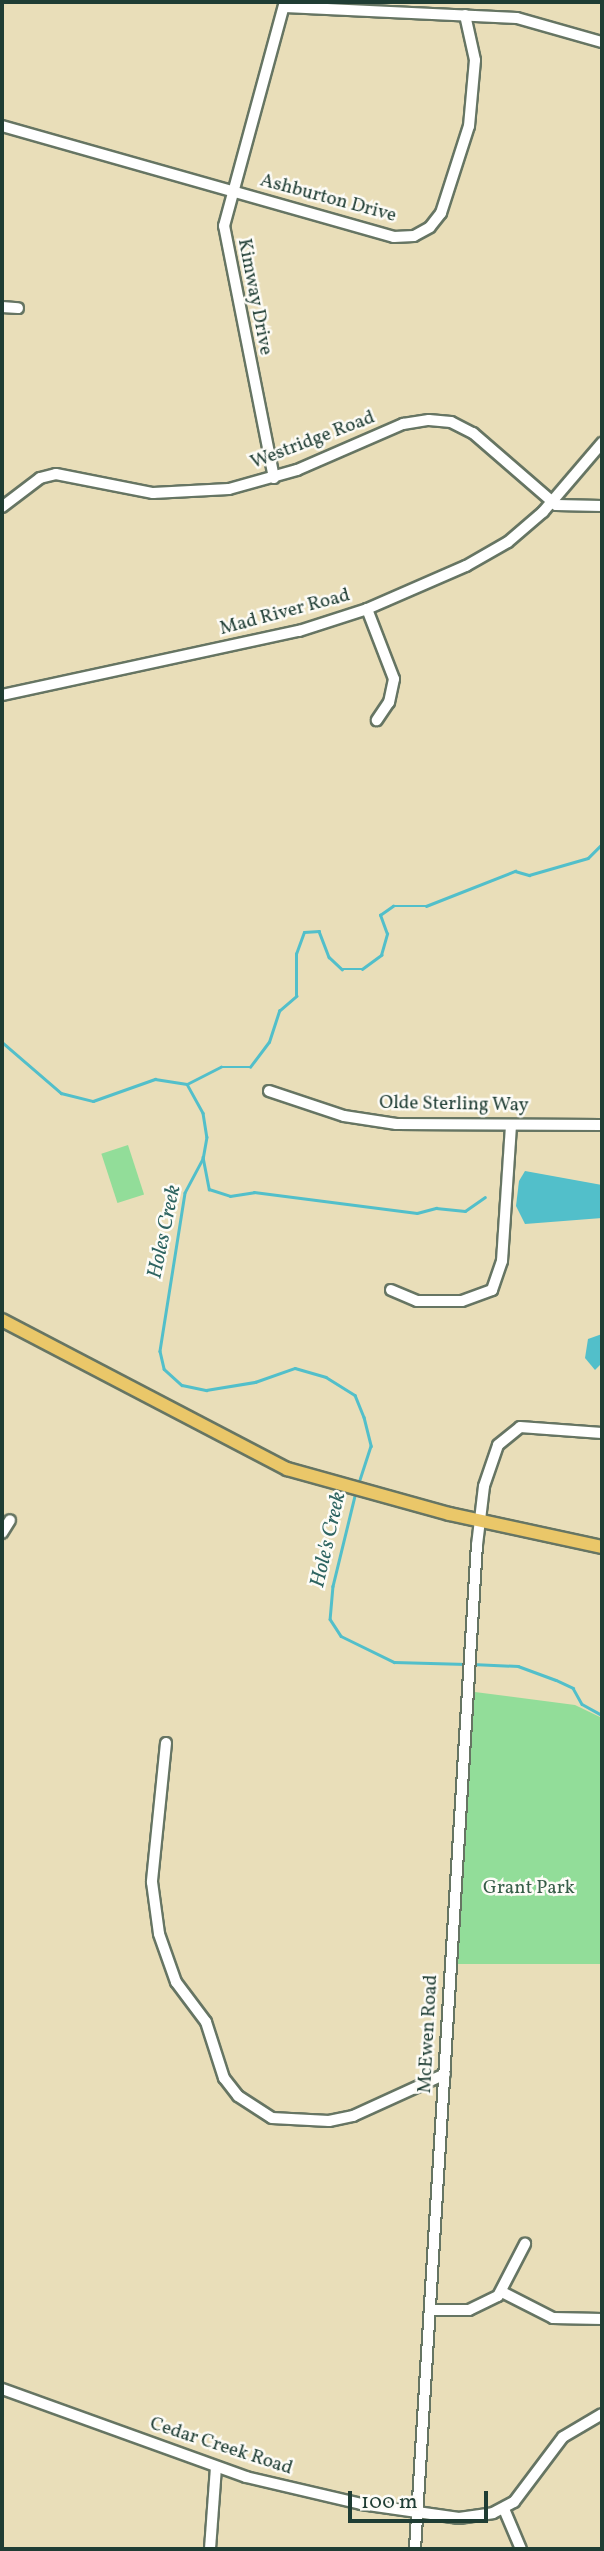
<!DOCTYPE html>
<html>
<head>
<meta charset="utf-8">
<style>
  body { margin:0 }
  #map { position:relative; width:604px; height:2551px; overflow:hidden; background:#e9deb9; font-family:Vollkorn,serif }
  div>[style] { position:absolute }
  .green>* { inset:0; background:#92dd99; transform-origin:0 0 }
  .water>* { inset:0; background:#52bfca }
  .stream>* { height:2.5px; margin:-1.25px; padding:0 1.25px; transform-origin:1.25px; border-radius:1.25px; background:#52bfca }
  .roads { filter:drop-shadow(2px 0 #667563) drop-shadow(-2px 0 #667563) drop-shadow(0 2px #667563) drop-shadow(0 -2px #667563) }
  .minor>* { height:10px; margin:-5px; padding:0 5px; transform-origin:5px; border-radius:5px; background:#fff }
  .major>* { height:12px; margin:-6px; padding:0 6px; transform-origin:6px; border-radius:6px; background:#eac769 }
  span { translate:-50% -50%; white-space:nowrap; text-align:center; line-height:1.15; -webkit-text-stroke:5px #fdfcf7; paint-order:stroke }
  .street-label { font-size:19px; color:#1f3d34 }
  .park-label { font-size:19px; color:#365d48 }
  .water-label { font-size:21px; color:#2e6461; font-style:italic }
  .frame { position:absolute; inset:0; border:4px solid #1f3d34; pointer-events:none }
  .scale { position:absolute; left:348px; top:2491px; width:140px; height:32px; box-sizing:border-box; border:4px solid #1f3d34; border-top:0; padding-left:9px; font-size:21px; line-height:24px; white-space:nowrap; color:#1f3d34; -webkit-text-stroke:5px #fdfcf7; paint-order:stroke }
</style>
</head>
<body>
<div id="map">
  <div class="green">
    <div style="left:128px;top:1145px;width:52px;height:28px;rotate:72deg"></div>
    <div style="clip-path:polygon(467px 1691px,575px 1705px,602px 1718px,602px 1964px,451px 1964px)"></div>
  </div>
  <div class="water">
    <div style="clip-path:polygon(525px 1171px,602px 1185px,602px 1218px,525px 1224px,516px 1206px,519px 1181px)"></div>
    <div style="clip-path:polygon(602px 1334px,602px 1363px,595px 1370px,585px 1358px,588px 1339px)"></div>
  </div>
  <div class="stream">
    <div style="left:2px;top:1042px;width:78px;rotate:40.8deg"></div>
    <div style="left:61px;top:1093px;width:33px;rotate:14deg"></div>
    <div style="left:93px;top:1101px;width:66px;rotate:-19.5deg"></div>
    <div style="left:155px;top:1079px;width:32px;rotate:9deg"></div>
    <div style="left:187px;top:1084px;width:33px;rotate:61deg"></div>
    <div style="left:203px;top:1113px;width:24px;rotate:81deg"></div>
    <div style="left:207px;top:1137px;width:22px;rotate:100deg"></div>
    <div style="left:203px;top:1159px;width:38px;rotate:118deg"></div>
    <div style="left:185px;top:1193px;width:160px;rotate:99deg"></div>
    <div style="left:160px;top:1351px;width:18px;rotate:77deg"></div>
    <div style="left:164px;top:1369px;width:24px;rotate:42deg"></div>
    <div style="left:182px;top:1385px;width:25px;rotate:12deg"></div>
    <div style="left:206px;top:1390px;width:50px;rotate:-9.3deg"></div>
    <div style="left:255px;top:1382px;width:42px;rotate:-19.3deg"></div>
    <div style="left:295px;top:1368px;width:32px;rotate:16deg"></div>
    <div style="left:326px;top:1377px;width:34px;rotate:32deg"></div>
    <div style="left:355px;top:1395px;width:24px;rotate:68deg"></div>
    <div style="left:364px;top:1417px;width:30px;rotate:76deg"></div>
    <div style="left:371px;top:1446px;width:42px;rotate:108deg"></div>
    <div style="left:187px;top:1084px;width:38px;rotate:-27deg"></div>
    <div style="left:221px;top:1067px;width:29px"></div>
    <div style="left:250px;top:1067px;width:31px;rotate:-53deg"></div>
    <div style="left:269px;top:1042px;width:33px;rotate:-72deg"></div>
    <div style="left:279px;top:1011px;width:23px;rotate:-41deg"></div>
    <div style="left:296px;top:996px;width:42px;rotate:-90deg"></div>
    <div style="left:296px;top:954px;width:23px;rotate:-70deg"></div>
    <div style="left:304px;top:932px;width:15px;rotate:-4deg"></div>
    <div style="left:319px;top:931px;width:28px;rotate:69deg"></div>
    <div style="left:329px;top:957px;width:18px;rotate:43deg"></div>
    <div style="left:342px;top:969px;width:20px"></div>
    <div style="left:362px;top:969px;width:24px;rotate:-36deg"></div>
    <div style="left:381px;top:955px;width:22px;rotate:-74deg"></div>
    <div style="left:387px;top:934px;width:20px;rotate:-110deg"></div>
    <div style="left:380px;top:915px;width:16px;rotate:-35deg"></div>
    <div style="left:393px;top:906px;width:33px"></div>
    <div style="left:426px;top:906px;width:96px;rotate:-21.5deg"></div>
    <div style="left:515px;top:871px;width:15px;rotate:16deg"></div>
    <div style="left:529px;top:875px;width:61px;rotate:-16.1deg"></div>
    <div style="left:588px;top:858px;width:20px;rotate:-45deg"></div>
    <div style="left:203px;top:1157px;width:33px;rotate:79deg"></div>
    <div style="left:209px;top:1189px;width:22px;rotate:18deg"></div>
    <div style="left:230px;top:1196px;width:24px;rotate:-9deg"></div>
    <div style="left:254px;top:1192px;width:164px;rotate:7.3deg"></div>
    <div style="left:417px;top:1213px;width:20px;rotate:-15deg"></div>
    <div style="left:436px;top:1208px;width:29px;rotate:6deg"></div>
    <div style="left:465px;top:1211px;width:24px;rotate:-35deg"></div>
    <div style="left:356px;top:1492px;width:97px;rotate:103.7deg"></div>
    <div style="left:333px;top:1586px;width:33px;rotate:95deg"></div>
    <div style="left:330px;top:1619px;width:20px;rotate:57deg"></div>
    <div style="left:341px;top:1636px;width:59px;rotate:26.1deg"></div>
    <div style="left:394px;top:1662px;width:72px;rotate:1.6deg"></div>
    <div style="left:472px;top:1664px;width:46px;rotate:2.5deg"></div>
    <div style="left:518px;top:1666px;width:40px;rotate:20.2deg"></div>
    <div style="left:556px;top:1680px;width:19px;rotate:25deg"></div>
    <div style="left:573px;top:1688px;width:18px;rotate:61deg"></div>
    <div style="left:582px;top:1704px;width:23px;rotate:29deg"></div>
  </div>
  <div class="roads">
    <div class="minor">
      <div style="left:285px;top:7px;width:232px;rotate:2.7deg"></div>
      <div style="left:517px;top:18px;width:88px;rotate:15.8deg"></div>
      <div style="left:2px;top:126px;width:407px;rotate:15.8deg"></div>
      <div style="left:394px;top:237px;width:20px;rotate:-3deg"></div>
      <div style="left:414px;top:236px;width:18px;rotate:-29deg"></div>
      <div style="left:430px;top:227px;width:18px;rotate:-52deg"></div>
      <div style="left:441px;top:213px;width:91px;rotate:-72.2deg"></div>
      <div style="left:469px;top:126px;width:66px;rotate:-84.8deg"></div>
      <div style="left:475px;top:60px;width:46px;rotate:-102.5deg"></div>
      <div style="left:2px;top:307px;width:16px;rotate:4deg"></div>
      <div style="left:274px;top:478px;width:257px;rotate:-101.2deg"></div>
      <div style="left:224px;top:226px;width:232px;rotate:-74.8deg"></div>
      <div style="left:2px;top:507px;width:48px;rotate:-37.3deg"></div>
      <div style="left:40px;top:478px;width:16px;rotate:-14deg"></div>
      <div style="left:56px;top:474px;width:99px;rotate:11.1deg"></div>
      <div style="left:153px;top:493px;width:76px;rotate:-3deg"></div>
      <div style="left:229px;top:489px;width:71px;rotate:-15.6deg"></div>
      <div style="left:297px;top:470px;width:116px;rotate:-23.5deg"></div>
      <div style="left:403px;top:424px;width:26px;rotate:-9deg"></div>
      <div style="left:429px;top:420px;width:22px;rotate:5deg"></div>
      <div style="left:451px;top:422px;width:25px;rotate:27deg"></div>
      <div style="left:473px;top:433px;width:110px;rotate:40.9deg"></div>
      <div style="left:556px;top:505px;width:46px;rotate:1.2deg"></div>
      <div style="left:367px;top:609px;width:75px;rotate:68.9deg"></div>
      <div style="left:394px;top:679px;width:24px;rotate:102deg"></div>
      <div style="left:389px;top:702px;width:22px;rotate:124deg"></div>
      <div style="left:2px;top:695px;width:304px;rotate:-12.2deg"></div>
      <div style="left:299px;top:631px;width:71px;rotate:-17.9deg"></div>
      <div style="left:367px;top:609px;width:108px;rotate:-23.5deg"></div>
      <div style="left:466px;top:566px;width:48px;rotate:-29.7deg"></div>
      <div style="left:508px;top:542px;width:46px;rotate:-40.6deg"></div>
      <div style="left:543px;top:512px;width:91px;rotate:-49.5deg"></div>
      <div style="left:269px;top:1091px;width:79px;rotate:18.4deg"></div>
      <div style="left:344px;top:1116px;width:53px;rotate:8.7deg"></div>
      <div style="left:396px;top:1124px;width:206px;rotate:0.3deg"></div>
      <div style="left:391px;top:1290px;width:28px;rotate:23deg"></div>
      <div style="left:417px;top:1301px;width:45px"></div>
      <div style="left:462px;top:1301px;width:32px;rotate:-20deg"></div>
      <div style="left:492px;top:1290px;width:31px;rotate:-71deg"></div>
      <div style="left:502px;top:1261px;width:135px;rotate:-86.2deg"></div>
      <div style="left:2px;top:1533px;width:15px;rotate:-58deg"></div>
      <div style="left:166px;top:1743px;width:140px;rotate:95.8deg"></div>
      <div style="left:152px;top:1882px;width:52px;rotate:82.3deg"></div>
      <div style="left:159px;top:1934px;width:51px;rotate:70.5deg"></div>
      <div style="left:176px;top:1982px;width:50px;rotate:53.1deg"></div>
      <div style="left:206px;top:2022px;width:59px;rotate:72.2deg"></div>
      <div style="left:224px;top:2078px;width:23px;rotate:52deg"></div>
      <div style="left:238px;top:2096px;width:40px;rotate:32.9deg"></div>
      <div style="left:272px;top:2118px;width:57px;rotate:3deg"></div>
      <div style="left:329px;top:2121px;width:25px;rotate:-12deg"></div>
      <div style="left:353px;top:2116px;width:101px;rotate:-24.5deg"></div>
      <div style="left:502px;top:2292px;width:57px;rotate:27deg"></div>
      <div style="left:553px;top:2318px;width:49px;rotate:1.2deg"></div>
      <div style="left:430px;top:2310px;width:39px"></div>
      <div style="left:469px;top:2310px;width:32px;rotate:-26deg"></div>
      <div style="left:498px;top:2296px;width:59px;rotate:-62.6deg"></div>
      <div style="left:2px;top:2389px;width:259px;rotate:19.8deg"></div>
      <div style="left:246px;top:2477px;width:118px;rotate:13.2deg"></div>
      <div style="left:361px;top:2504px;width:99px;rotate:8.1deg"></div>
      <div style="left:459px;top:2518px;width:34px;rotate:-8deg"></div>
      <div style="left:493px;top:2513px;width:24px;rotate:-28deg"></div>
      <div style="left:514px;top:2502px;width:81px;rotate:-53deg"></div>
      <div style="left:563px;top:2437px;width:45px;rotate:-30.5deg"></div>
      <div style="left:504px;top:2509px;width:43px;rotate:67deg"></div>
      <div style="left:210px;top:2549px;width:82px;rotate:-85.8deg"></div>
      <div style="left:415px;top:2549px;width:1006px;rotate:-86.47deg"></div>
      <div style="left:477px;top:1545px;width:59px;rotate:-83.2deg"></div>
      <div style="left:484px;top:1486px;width:43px;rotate:-71.1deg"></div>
      <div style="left:498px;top:1445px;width:28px;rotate:-39deg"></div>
      <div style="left:520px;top:1427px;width:82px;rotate:4.2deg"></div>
    </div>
    <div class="major">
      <div style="left:2px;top:1320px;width:322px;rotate:27.6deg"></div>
      <div style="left:287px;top:1469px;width:168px;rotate:15.5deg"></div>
      <div style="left:449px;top:1514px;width:157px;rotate:12.2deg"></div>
    </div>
  </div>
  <div class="street-label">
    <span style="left:328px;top:199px;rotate:15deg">Ashburton Drive</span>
    <span style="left:254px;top:297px;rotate:79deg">Kimway Drive</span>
    <span style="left:313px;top:441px;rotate:-21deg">Westridge Road</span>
    <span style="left:285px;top:613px;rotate:-15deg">Mad River Road</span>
    <span style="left:454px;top:1105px;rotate:1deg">Olde Sterling Way</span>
    <span style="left:429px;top:2034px;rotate:-87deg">McEwen Road</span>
    <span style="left:221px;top:2447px;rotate:18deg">Cedar Creek Road</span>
  </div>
  <div class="park-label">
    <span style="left:529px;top:1889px">Grant Park</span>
  </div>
  <div class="water-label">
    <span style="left:165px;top:1232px;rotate:-78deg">Holes Creek</span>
    <span style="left:329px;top:1540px;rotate:-77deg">Hole's Creek</span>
  </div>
  <div class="frame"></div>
  <div class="scale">100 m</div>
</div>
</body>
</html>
